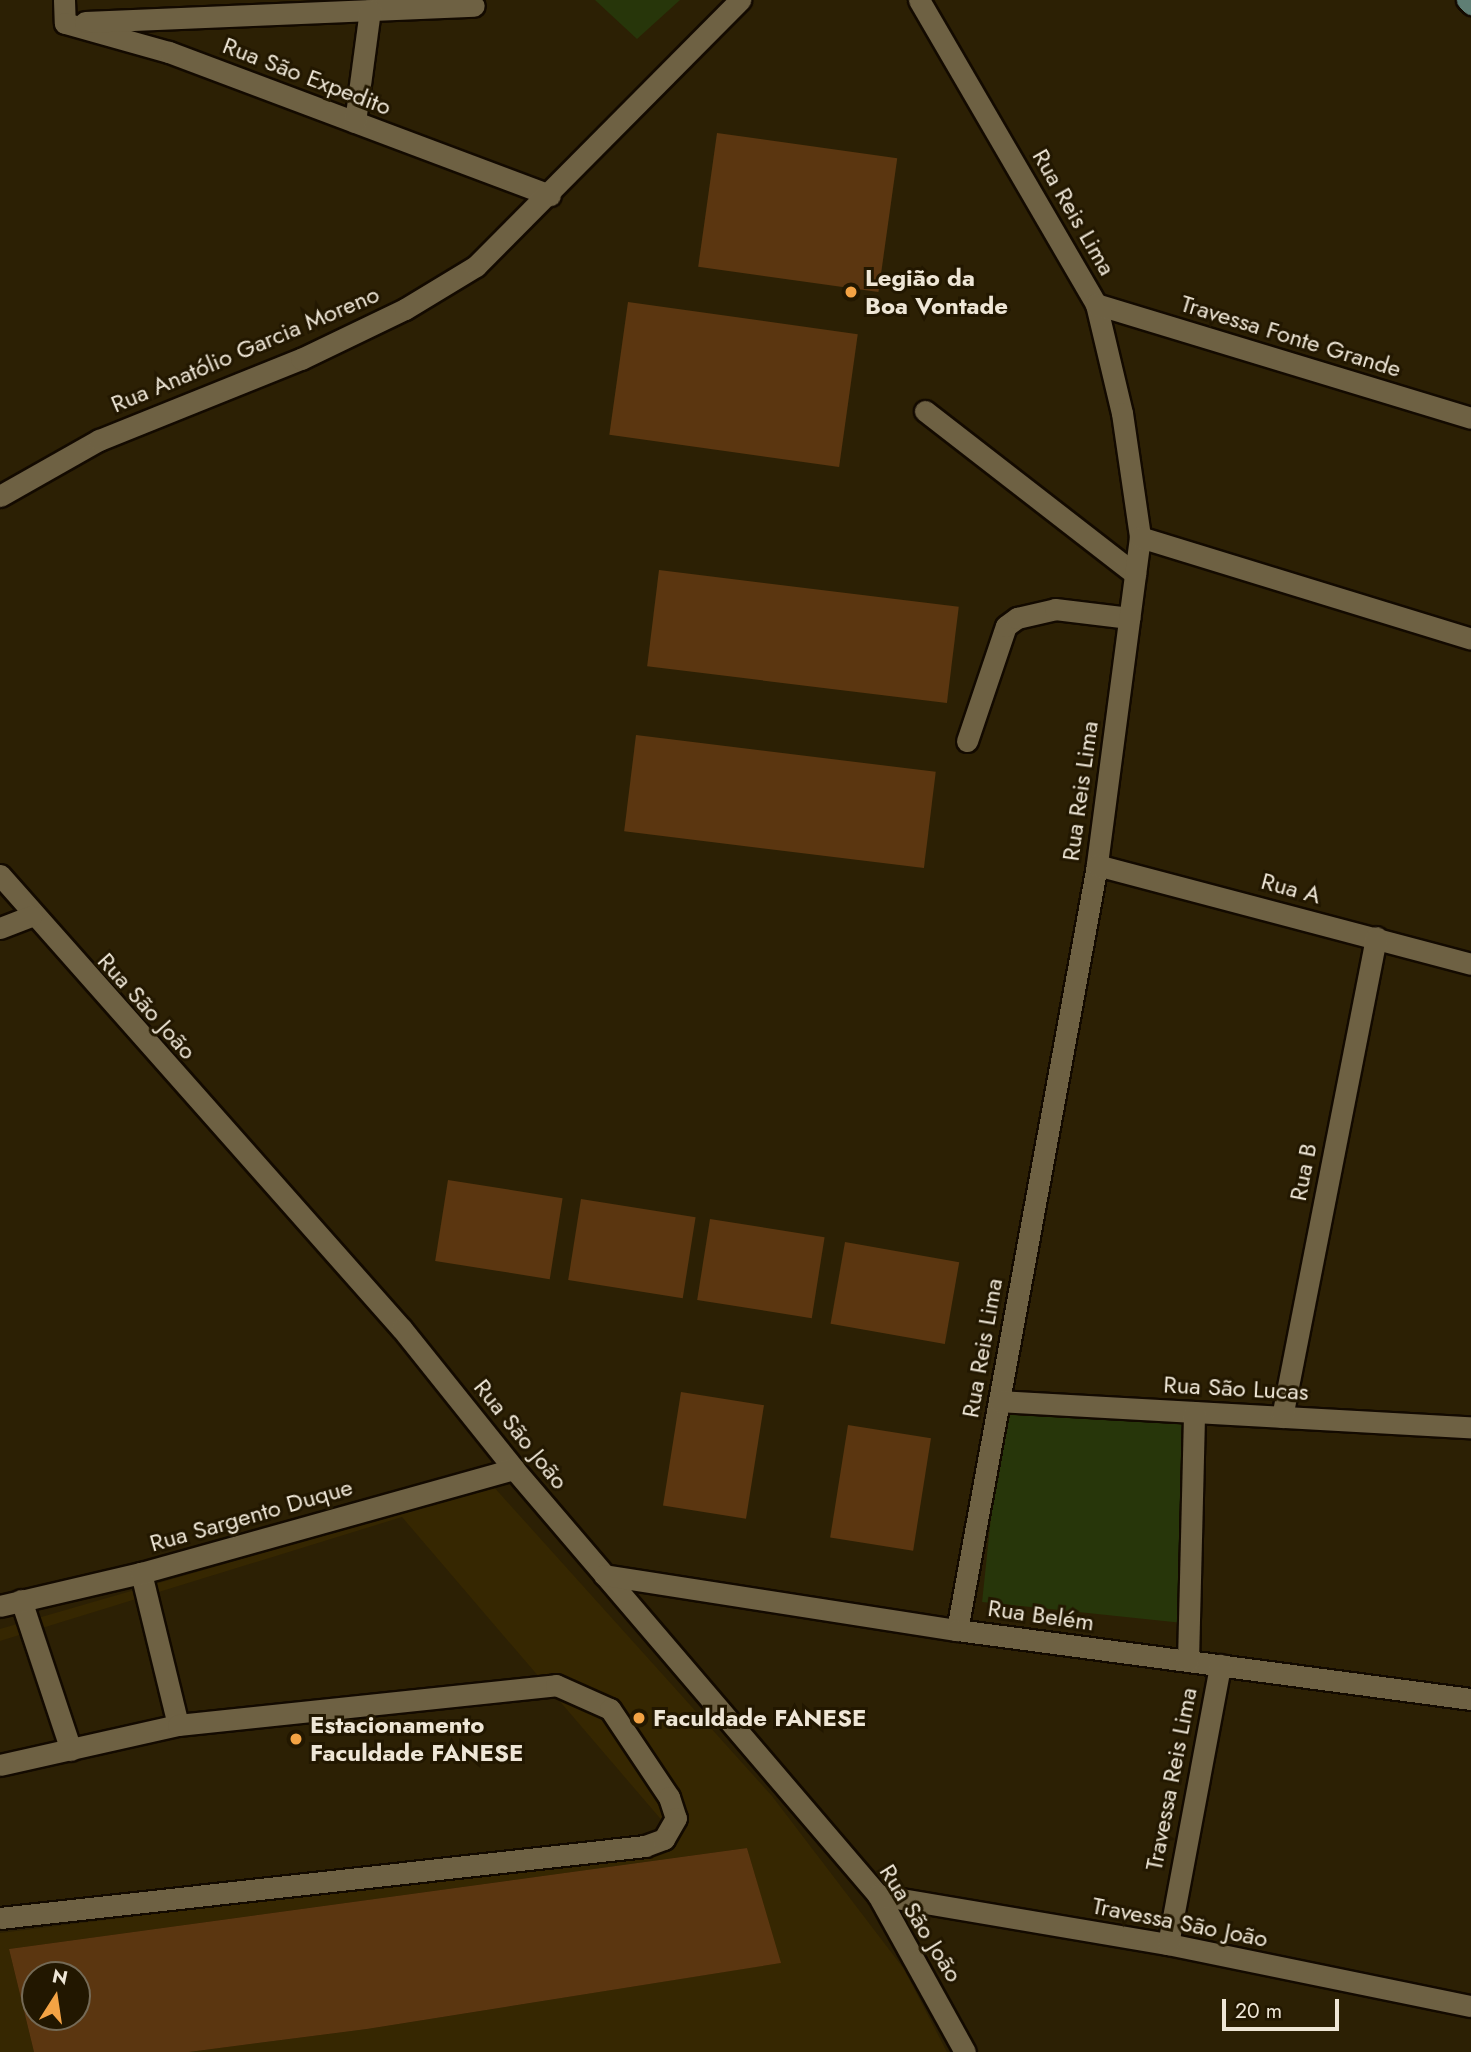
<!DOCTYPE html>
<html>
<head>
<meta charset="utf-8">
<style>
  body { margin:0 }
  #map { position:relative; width:1471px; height:2052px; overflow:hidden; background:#2c2004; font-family:Jost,sans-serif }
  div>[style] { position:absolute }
  .built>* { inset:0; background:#362701 }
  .green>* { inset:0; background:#27360a; transform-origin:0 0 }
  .building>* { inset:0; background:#5b3610; transform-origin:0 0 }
  .roads { filter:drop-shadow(2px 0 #130a00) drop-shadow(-2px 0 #130a00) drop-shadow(0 2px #130a00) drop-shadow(0 -2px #130a00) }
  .lane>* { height:21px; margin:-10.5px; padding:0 10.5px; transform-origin:10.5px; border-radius:10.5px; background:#6e6143 }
  .street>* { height:21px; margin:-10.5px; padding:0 10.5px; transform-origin:10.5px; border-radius:10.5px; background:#6e6143 }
  .secondary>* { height:21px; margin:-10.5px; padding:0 10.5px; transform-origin:10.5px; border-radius:10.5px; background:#5f7e74 }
  .dots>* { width:19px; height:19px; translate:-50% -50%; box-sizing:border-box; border:4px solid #221700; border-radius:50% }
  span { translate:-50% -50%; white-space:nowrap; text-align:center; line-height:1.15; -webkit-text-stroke:6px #221700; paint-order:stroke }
  .street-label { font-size:24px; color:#eee6d6 }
  .poi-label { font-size:24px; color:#eee6d6; font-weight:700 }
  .left { translate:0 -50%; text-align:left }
  .north { position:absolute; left:21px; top:1961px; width:70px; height:70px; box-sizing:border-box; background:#221700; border:2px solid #746a56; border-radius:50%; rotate:12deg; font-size:19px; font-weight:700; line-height:28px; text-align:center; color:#eee6d6 }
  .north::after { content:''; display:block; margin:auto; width:24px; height:32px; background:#f4a344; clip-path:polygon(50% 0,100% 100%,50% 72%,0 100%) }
  .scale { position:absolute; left:1222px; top:1999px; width:117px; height:32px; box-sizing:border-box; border:4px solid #eee6d6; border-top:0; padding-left:9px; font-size:21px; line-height:24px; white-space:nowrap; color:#eee6d6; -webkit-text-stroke:5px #221700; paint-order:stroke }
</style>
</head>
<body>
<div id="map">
  <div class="built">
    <div style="clip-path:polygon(493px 1486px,772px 1796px,904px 1969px,947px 2052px,189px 2052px,367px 2029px,780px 1963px,747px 1848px,9px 1949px,34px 2052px,0 2052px,0 1933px,325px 1893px,676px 1837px,402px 1517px,0 1641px,0 1629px)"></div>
  </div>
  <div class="green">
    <div style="clip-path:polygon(595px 0,680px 0,637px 39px)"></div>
    <div style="left:1003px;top:1403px;width:202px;height:200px;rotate:6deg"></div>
  </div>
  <div class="building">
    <div style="left:717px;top:133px;width:182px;height:135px;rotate:8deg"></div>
    <div style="left:628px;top:302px;width:232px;height:134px;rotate:8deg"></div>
    <div style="left:659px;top:570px;width:302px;height:97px;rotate:7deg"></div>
    <div style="left:636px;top:735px;width:302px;height:97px;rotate:7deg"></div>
    <div style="left:448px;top:1180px;width:116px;height:82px;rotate:9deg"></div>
    <div style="left:581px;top:1199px;width:116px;height:82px;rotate:9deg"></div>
    <div style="left:710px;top:1219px;width:116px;height:82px;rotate:9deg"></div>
    <div style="left:845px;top:1242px;width:116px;height:83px;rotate:10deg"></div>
    <div style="left:681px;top:1392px;width:84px;height:115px;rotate:9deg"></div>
    <div style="left:848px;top:1425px;width:84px;height:114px;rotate:9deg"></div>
    <div style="clip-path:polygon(evenodd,747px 1848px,781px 1963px,367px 2029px,189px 2052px,34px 2052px,9px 1949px,747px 1848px,35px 1975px,77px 1975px,77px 2017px,35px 2017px,35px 1975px)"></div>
  </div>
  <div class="roads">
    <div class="lane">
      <div style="left:925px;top:411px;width:266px;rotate:37.8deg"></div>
      <div style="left:967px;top:741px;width:121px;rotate:-71.3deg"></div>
      <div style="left:1006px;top:626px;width:14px;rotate:-36deg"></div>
      <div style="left:1017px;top:618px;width:39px;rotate:-13deg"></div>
      <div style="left:1055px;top:609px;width:75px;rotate:6.9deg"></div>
      <div style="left:141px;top:1573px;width:156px;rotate:76.3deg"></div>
      <div style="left:21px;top:1600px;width:158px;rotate:71.6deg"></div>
      <div style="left:0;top:1765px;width:182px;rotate:-12.7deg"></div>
      <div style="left:178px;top:1725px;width:380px;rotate:-6deg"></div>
      <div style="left:556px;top:1685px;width:59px;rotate:24deg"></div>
      <div style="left:610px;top:1709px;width:106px;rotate:56.2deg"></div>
      <div style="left:669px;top:1797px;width:22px;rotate:72deg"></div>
      <div style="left:676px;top:1818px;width:24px;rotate:120deg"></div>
      <div style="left:664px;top:1839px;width:20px;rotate:160deg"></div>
      <div style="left:645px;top:1846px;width:649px;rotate:173.63deg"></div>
    </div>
    <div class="street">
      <div style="left:64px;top:0;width:23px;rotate:88deg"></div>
      <div style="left:65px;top:23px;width:108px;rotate:15.6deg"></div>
      <div style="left:169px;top:52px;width:407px;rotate:20.6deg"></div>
      <div style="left:919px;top:0;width:352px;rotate:59.8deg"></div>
      <div style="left:1096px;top:304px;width:112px;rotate:76.6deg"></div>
      <div style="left:1122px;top:413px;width:125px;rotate:81.7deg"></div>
      <div style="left:1140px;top:537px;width:331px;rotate:97.5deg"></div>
      <div style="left:1097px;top:865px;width:778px;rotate:100.37deg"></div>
      <div style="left:85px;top:22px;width:389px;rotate:-2.4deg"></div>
      <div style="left:355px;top:122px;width:113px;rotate:-82.4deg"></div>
      <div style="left:1096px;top:304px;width:392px;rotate:16.9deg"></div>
      <div style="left:0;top:496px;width:114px;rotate:-29.5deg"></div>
      <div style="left:99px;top:440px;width:218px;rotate:-21.9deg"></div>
      <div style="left:301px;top:359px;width:115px;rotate:-25.7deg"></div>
      <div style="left:405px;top:309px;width:83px;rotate:-31.2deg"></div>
      <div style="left:476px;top:266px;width:375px;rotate:-45.2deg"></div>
      <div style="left:1140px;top:537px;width:346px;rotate:17.1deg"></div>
      <div style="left:1097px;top:865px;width:387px;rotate:14.8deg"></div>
      <div style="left:0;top:875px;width:606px;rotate:48.48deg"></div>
      <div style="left:402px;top:1329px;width:179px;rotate:51.3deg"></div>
      <div style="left:514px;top:1469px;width:560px;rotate:49.49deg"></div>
      <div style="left:878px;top:1895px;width:179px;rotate:61deg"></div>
      <div style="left:0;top:928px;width:34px;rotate:-21deg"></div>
      <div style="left:999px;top:1401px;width:473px;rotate:3.2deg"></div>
      <div style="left:1282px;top:1417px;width:489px;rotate:-78.9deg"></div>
      <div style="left:604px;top:1575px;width:357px;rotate:8.9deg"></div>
      <div style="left:957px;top:1630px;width:519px;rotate:7.65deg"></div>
      <div style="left:0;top:1606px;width:145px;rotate:-13.2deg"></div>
      <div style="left:141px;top:1573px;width:387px;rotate:-15.6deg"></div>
      <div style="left:1188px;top:1661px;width:249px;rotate:-88.6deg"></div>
      <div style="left:878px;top:1895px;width:294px;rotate:9.6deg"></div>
      <div style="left:1168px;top:1944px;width:309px;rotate:11.6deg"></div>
      <div style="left:1168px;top:1944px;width:284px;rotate:-79.4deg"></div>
    </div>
    <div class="secondary">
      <div style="left:1467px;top:0;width:6px;rotate:45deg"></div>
    </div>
  </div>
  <div class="dots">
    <div style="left:851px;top:292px;background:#f4a344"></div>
    <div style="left:639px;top:1718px;background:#f4a344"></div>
    <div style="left:296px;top:1739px;background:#f4a344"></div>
  </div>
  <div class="street-label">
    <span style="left:307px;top:76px;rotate:21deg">Rua São Expedito</span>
    <span style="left:1074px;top:212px;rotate:60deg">Rua Reis Lima</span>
    <span style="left:1291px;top:336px;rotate:17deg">Travessa Fonte Grande</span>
    <span style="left:245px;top:349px;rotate:-23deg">Rua Anatólio Garcia Moreno</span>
    <span style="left:1080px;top:791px;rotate:-82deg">Rua Reis Lima</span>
    <span style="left:1291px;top:888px;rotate:15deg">Rua A</span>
    <span style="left:147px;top:1006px;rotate:48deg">Rua São João</span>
    <span style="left:1303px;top:1172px;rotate:-79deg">Rua B</span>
    <span style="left:982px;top:1348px;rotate:-80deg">Rua Reis Lima</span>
    <span style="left:1236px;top:1388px;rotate:3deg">Rua São Lucas</span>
    <span style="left:521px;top:1434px;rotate:51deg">Rua São João</span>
    <span style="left:251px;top:1515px;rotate:-16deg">Rua Sargento Duque</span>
    <span style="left:1041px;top:1615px;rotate:8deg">Rua Belém</span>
    <span style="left:1171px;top:1779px;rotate:-79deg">Travessa Reis Lima</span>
    <span style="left:1180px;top:1922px;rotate:11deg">Travessa São João</span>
    <span style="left:921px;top:1923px;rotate:58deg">Rua São João</span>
  </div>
  <div class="poi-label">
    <span class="left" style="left:865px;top:292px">Legião da<br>Boa Vontade</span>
    <span class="left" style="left:653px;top:1718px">Faculdade FANESE</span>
    <span class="left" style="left:310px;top:1739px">Estacionamento<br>Faculdade FANESE</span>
  </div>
  <div class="north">N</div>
  <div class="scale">20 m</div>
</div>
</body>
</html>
